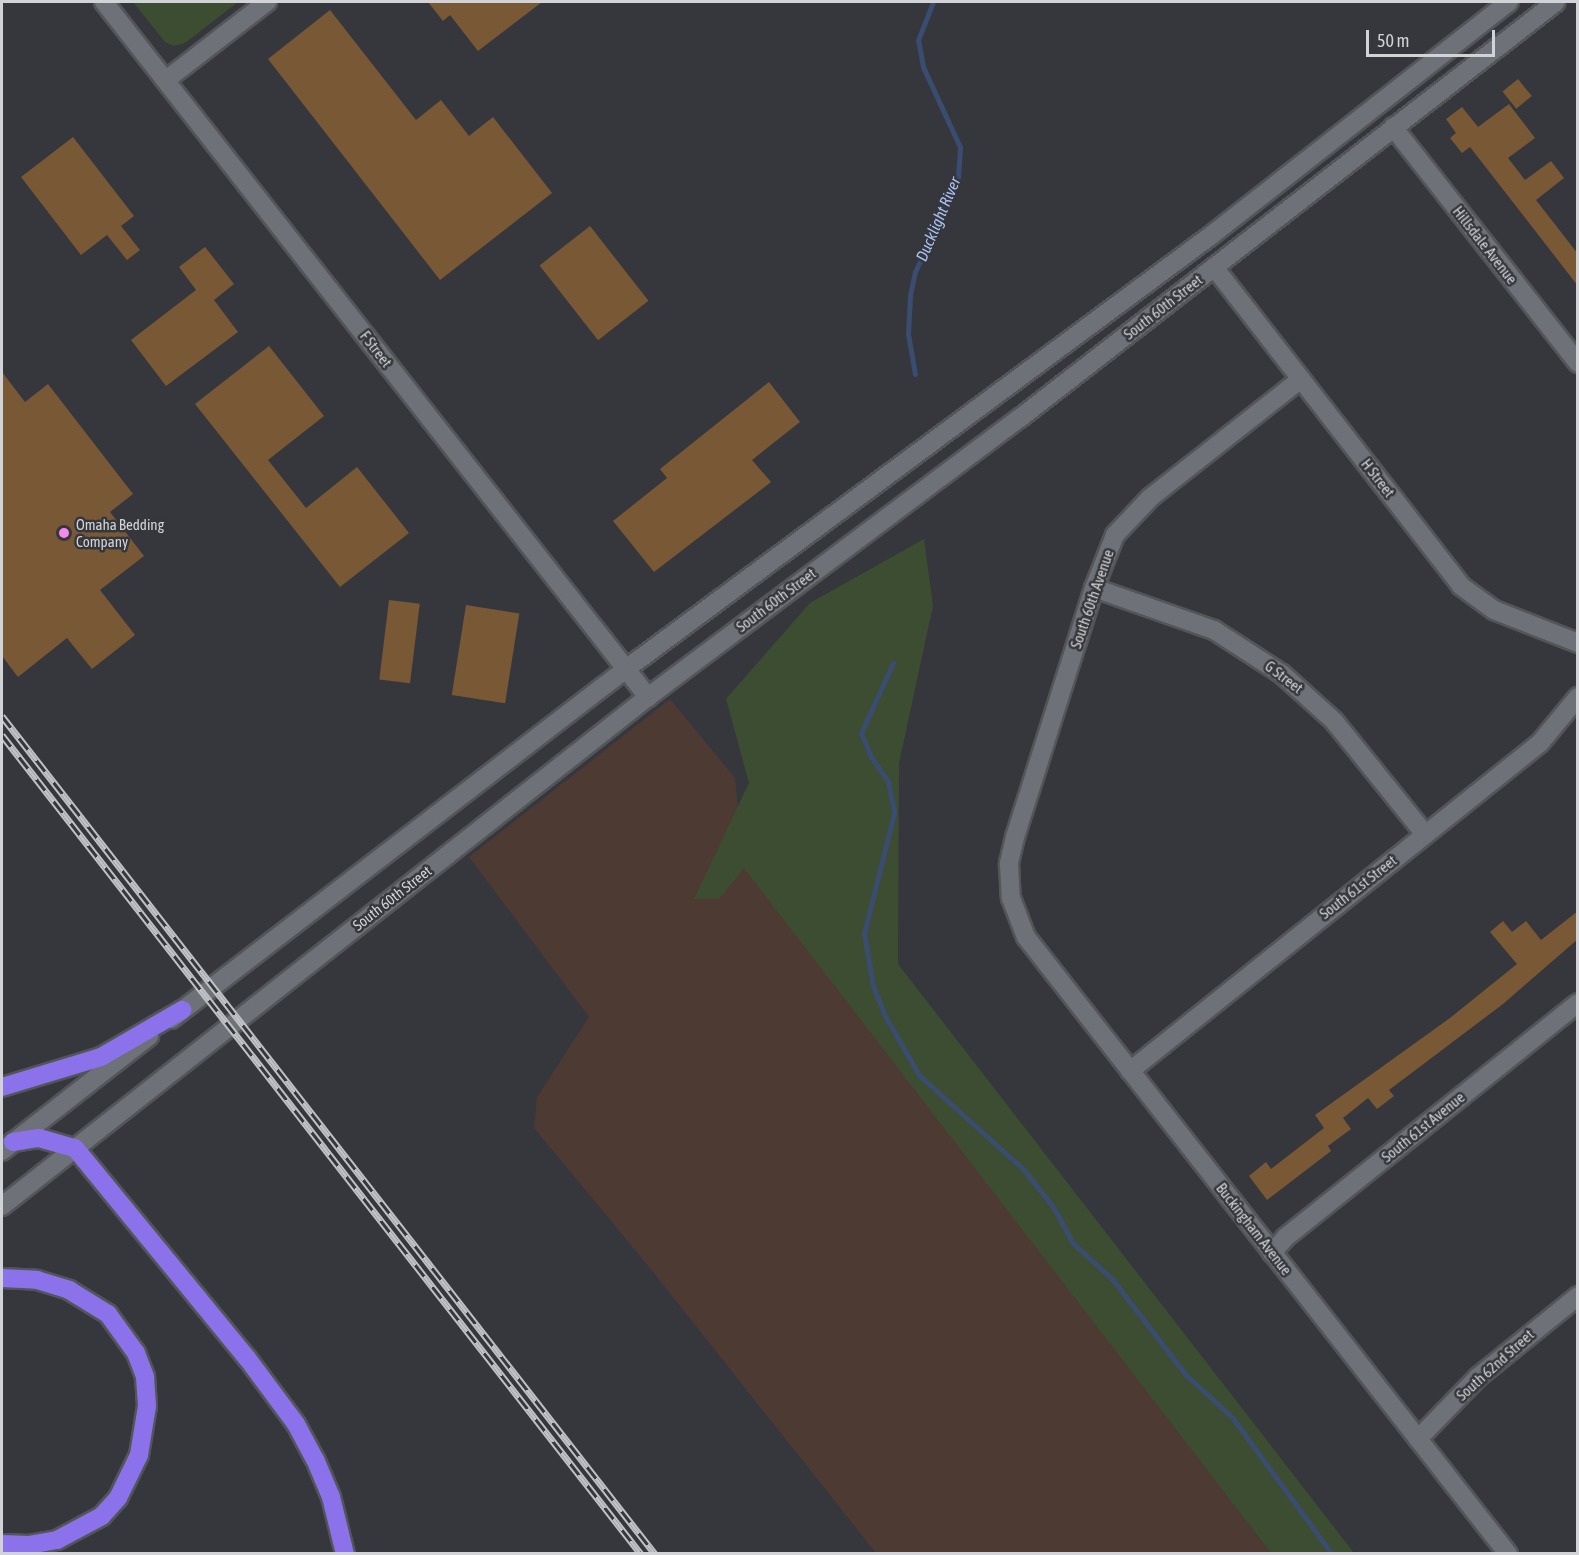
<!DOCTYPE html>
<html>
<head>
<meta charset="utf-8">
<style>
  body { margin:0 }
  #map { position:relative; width:1579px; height:1555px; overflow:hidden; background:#35373d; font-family:"Asap Condensed",sans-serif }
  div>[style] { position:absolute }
  .industrial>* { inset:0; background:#4d3a33 }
  .green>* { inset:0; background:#3d4d32 }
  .stream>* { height:5px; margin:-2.5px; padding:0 2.5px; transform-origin:2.5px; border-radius:2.5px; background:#3b4c71 }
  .building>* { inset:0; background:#795836; transform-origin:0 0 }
  .roads { filter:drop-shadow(2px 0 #535559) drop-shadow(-2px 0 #535559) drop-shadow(0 2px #535559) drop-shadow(0 -2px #535559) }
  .minor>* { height:18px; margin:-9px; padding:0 9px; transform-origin:9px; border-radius:9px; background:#6f7178 }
  .secondary>* { height:18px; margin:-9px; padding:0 9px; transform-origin:9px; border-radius:9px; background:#6f7178 }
  .motorway>* { height:18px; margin:-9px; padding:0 9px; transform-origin:9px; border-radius:9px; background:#8b72eb }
  .rail>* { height:7px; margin-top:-3.5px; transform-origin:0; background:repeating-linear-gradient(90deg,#35373d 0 14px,#bfc1c4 0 28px); box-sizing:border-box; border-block:2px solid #bfc1c4 }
  .dots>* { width:16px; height:16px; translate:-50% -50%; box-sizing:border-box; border:3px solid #35373d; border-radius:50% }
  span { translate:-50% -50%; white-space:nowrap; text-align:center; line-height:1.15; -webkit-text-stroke:5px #35373d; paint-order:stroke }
  .street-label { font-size:15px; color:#d1d3d6 }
  .poi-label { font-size:15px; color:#d1d3d6 }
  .left { translate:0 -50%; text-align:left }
  .water-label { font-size:16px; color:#a9c2f4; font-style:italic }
  .frame { position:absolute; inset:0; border:3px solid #d1d3d6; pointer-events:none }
  .scale { position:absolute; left:1366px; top:30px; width:129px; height:27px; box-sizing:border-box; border:3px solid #d1d3d6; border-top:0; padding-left:8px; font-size:18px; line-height:21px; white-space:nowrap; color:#d1d3d6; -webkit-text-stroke:4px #35373d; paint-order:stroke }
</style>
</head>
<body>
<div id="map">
  <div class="industrial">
    <div style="clip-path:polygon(670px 699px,735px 778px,744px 867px,1271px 1553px,876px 1553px,645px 1262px,534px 1128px,537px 1097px,589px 1017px,469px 857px)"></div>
  </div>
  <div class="green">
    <div style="clip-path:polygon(133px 2px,238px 2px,185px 43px,174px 46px,165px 42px)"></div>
    <div style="clip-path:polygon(924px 539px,933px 606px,899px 763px,898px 964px,1354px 1553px,1271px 1553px,744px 868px,719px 899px,694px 899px,749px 783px,726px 699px,810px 603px)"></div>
  </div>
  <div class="stream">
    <div style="left:915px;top:374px;width:41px;rotate:-99.9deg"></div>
    <div style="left:908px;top:334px;width:39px;rotate:-87deg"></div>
    <div style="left:910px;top:295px;width:24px;rotate:-78deg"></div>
    <div style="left:915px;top:272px;width:104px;rotate:-65.6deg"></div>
    <div style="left:958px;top:177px;width:30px;rotate:-86deg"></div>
    <div style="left:960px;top:147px;width:88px;rotate:-114.8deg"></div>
    <div style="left:923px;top:67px;width:27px;rotate:-100deg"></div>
    <div style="left:918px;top:40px;width:41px;rotate:-68.5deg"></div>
    <div style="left:893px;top:663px;width:77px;rotate:114.6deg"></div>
    <div style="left:861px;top:733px;width:26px;rotate:67deg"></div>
    <div style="left:871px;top:757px;width:29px;rotate:55deg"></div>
    <div style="left:888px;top:781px;width:33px;rotate:79deg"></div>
    <div style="left:894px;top:813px;width:124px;rotate:104deg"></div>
    <div style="left:864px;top:933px;width:54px;rotate:80.4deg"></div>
    <div style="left:873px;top:986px;width:32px;rotate:68deg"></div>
    <div style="left:885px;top:1016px;width:68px;rotate:60deg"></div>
    <div style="left:919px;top:1075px;width:142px;rotate:42.1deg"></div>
    <div style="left:1024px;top:1170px;width:48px;rotate:51.7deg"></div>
    <div style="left:1054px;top:1208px;width:40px;rotate:62deg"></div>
    <div style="left:1073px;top:1243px;width:54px;rotate:42.8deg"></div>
    <div style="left:1113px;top:1280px;width:118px;rotate:52.5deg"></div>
    <div style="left:1185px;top:1374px;width:64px;rotate:42.5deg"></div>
    <div style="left:1232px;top:1417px;width:170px;rotate:53.9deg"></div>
  </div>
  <div class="building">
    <div style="clip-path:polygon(428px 2px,542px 2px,478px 51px,450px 15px,443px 21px)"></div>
    <div style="clip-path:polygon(330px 10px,416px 120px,441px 100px,469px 136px,493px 117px,552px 193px,440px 280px,268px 59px)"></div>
    <div style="left:1518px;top:79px;width:22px;height:20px;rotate:51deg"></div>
    <div style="clip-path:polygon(1509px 104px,1535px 138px,1508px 158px,1525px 180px,1551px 161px,1564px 178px,1536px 200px,1578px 254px,1578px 286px,1470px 147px,1462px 153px,1450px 138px,1456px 133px,1446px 119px,1462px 107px,1478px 127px)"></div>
    <div style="clip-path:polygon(73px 137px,134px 216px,121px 226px,140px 250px,127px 260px,107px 235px,81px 255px,21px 177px)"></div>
    <div style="left:590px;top:226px;width:95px;height:64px;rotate:52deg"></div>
    <div style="clip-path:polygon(205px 247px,234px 284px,214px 300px,238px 332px,166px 386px,131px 340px,196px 290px,179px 267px)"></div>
    <div style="clip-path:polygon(269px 346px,324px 416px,268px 460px,306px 508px,357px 467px,409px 533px,340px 587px,195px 404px)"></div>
    <div style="clip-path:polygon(2px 372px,25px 402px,48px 384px,133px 494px,110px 512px,144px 556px,100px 590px,135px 635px,92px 669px,67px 638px,18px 677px,2px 656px)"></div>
    <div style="clip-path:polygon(769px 382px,800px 422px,752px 460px,771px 482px,654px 572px,613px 521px,667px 478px,660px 469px)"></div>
    <div style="left:389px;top:600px;width:31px;height:80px;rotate:7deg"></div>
    <div style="left:466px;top:605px;width:54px;height:91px;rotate:9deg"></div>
    <div style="clip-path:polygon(1578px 911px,1578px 939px,1503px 1004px,1389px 1090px,1394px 1096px,1377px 1109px,1368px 1098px,1343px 1118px,1351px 1129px,1328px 1146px,1331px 1151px,1267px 1200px,1249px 1176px,1266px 1162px,1271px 1169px,1324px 1128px,1315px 1115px,1450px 1018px,1517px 964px,1490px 932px,1503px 921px,1512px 932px,1526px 921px,1541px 940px)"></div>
  </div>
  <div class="roads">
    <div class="minor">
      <div style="left:166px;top:80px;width:128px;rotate:-37.7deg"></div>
      <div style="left:1393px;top:127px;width:300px;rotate:51.9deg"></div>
      <div style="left:1214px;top:267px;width:403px;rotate:52.2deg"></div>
      <div style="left:1461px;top:586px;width:41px;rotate:36deg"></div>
      <div style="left:1494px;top:610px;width:90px;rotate:21.4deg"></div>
      <div style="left:1301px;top:379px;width:192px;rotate:141.8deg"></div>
      <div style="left:1150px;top:498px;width:51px;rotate:133.4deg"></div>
      <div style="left:1115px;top:535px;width:57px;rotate:111.6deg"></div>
      <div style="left:1094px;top:588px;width:261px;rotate:107.6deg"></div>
      <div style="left:1015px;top:837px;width:28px;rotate:103deg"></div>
      <div style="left:1009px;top:864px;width:34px;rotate:87deg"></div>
      <div style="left:1011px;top:898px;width:42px;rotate:69deg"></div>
      <div style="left:1026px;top:937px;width:783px;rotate:52deg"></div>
      <div style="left:1094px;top:588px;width:127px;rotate:19.3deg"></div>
      <div style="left:1214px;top:630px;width:81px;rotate:32.9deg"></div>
      <div style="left:1282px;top:674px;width:70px;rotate:42.1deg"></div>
      <div style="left:1334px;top:721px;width:145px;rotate:51.2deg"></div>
      <div style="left:1130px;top:1071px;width:525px;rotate:-38.66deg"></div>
      <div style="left:1540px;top:743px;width:60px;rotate:-50.4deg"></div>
      <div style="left:1272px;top:1253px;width:21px;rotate:-49deg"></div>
      <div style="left:1286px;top:1237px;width:374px;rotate:-38.7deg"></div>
      <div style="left:1418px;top:1439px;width:86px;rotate:-45.9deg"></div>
      <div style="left:1478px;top:1377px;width:129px;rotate:-39deg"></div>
    </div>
    <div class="secondary">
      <div style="left:104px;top:2px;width:883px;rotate:51.95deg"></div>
      <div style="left:171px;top:1019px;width:574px;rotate:-37.57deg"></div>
      <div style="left:626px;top:669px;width:726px;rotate:-36.54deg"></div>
      <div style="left:1209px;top:237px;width:381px;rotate:-38.1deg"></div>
      <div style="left:2px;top:1151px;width:187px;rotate:-38deg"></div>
      <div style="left:2px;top:1206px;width:822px;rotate:-38.24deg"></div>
      <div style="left:648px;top:697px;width:465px;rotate:-36.9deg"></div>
      <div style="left:1020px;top:418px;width:678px;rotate:-37.82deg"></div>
    </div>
    <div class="motorway">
      <div style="left:2px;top:1087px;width:103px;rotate:-16.9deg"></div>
      <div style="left:101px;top:1057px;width:94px;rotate:-30.1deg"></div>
      <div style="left:13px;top:1142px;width:26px;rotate:-9deg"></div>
      <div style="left:39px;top:1138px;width:37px;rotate:16deg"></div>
      <div style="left:75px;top:1148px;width:271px;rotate:50.7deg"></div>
      <div style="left:247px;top:1358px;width:82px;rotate:53.4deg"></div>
      <div style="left:296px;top:1424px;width:40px;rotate:62deg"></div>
      <div style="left:315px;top:1459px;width:41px;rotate:67.2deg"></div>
      <div style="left:331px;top:1497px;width:59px;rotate:76.2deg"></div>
      <div style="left:2px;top:1278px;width:35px;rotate:3deg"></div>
      <div style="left:37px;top:1280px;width:34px;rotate:17deg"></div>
      <div style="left:69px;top:1290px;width:46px;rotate:31.6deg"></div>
      <div style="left:108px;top:1314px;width:48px;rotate:54.3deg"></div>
      <div style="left:136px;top:1353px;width:26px;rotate:69deg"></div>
      <div style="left:145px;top:1377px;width:29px;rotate:86deg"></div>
      <div style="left:147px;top:1406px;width:50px;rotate:99.3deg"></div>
      <div style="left:139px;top:1455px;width:48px;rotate:116deg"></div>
      <div style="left:118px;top:1498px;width:24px;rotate:132deg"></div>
      <div style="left:102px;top:1516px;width:51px;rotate:151.9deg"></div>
      <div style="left:57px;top:1540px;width:28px;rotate:170deg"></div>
      <div style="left:29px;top:1545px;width:27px;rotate:-178deg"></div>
    </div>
  </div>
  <div class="rail">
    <div style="left:2px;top:716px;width:1062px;rotate:52.07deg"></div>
    <div style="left:2px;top:735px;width:1039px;rotate:52.04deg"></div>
  </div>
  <div class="dots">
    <div style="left:64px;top:533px;background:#f489f1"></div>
  </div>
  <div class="street-label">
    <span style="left:1485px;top:245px;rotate:52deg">Hillsdale Avenue</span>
    <span style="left:1163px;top:307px;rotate:-38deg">South 60th Street</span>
    <span style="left:376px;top:349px;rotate:52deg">F Street</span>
    <span style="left:1378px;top:478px;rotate:52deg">H Street</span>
    <span style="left:1092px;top:599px;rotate:-71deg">South 60th Avenue</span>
    <span style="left:776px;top:600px;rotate:-37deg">South 60th Street</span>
    <span style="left:1284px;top:677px;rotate:37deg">G Street</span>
    <span style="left:1358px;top:887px;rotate:-38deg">South 61st Street</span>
    <span style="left:392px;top:898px;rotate:-38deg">South 60th Street</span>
    <span style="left:1423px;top:1127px;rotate:-39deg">South 61st Avenue</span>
    <span style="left:1254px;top:1229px;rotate:52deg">Buckingham Avenue</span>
    <span style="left:1495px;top:1365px;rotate:-42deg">South 62nd Street</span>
  </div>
  <div class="poi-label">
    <span class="left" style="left:76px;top:533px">Omaha Bedding<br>Company</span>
  </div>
  <div class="water-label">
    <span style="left:938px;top:219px;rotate:-67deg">Ducklight River</span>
  </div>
  <div class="frame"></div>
  <div class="scale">50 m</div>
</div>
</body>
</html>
